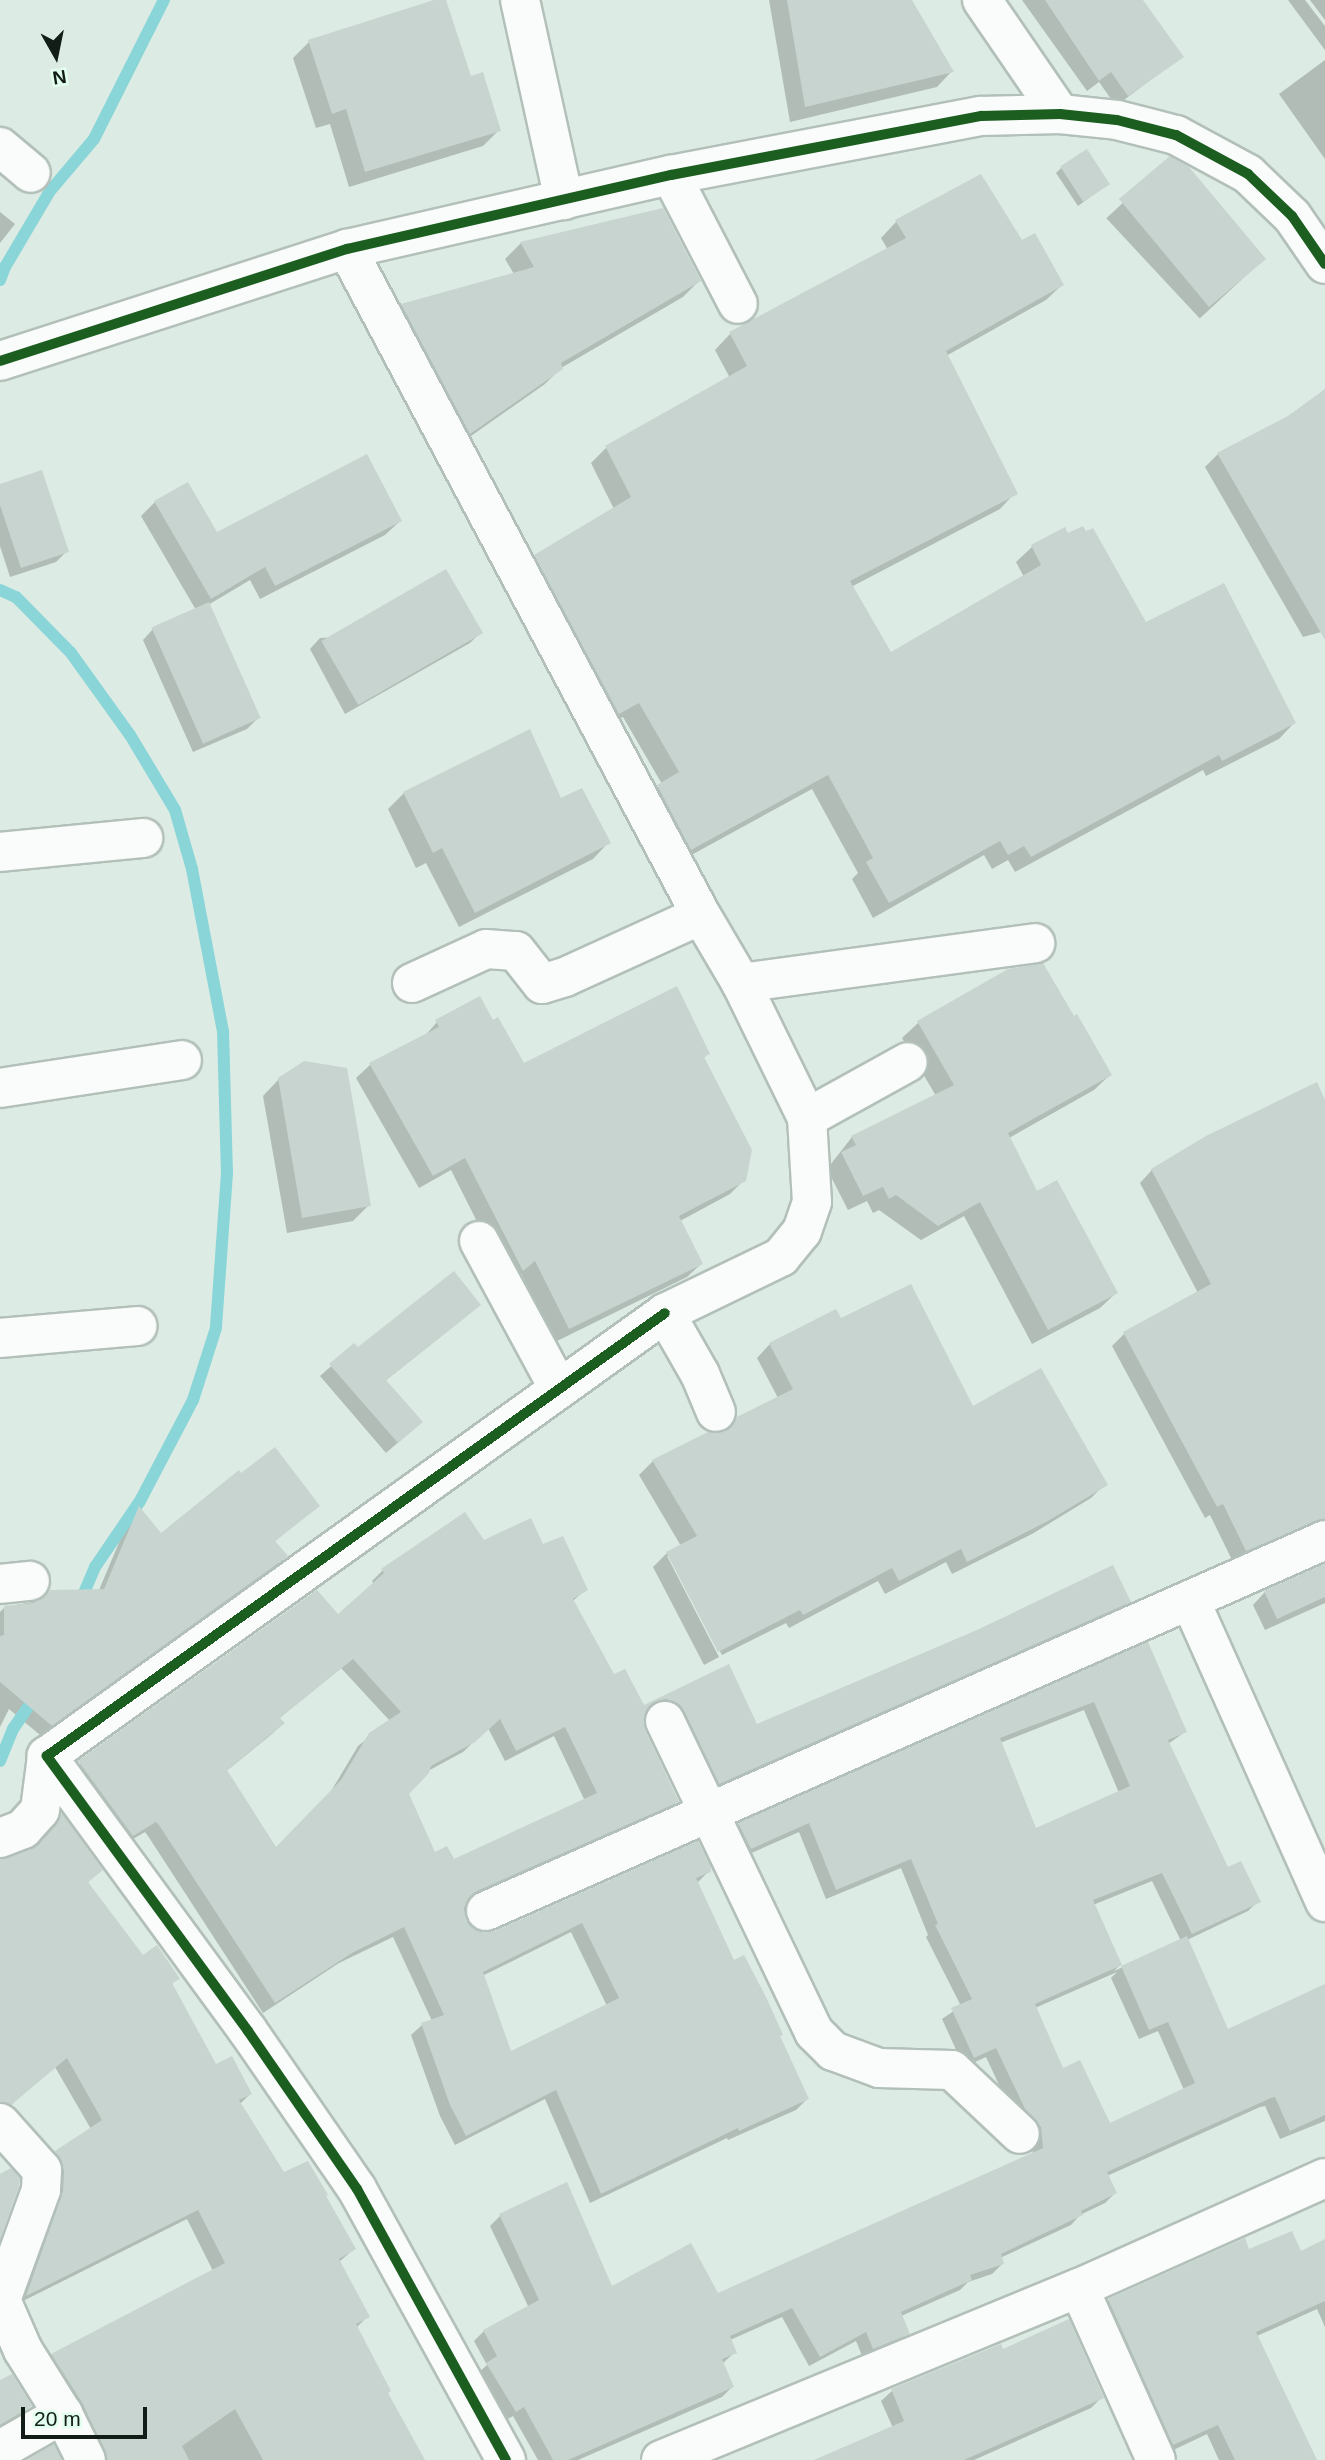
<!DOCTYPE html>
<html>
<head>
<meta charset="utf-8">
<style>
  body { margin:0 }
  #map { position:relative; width:1325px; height:2460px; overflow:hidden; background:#dcebe3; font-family:Arial,sans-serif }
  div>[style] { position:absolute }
  .shadow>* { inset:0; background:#0003; transform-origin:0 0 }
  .stream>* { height:12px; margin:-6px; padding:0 6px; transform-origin:6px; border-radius:6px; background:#89d5d8 }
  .building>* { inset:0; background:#c7d4cf; transform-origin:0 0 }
  .roads { filter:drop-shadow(2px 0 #b3c0b9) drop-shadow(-2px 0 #b3c0b9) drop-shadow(0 2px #b3c0b9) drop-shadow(0 -2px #b3c0b9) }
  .minor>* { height:38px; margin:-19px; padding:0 19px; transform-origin:19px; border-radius:19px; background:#fafcfb }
  .cycleway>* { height:10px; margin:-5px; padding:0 5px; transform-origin:5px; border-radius:5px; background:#1b5e20 }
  span { translate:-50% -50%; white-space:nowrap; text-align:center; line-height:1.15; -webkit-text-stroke:5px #e3fff0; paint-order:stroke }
  .north { position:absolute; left:21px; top:21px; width:70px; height:70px; -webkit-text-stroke:5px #e3fff0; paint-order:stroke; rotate:171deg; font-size:19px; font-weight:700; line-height:28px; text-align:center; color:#131d18 }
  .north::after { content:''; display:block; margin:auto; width:24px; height:32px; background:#131d18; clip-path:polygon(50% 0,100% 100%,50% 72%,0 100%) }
  .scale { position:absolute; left:21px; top:2407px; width:126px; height:32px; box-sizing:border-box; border:4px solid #131d18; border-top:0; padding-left:9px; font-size:21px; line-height:24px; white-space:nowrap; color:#131d18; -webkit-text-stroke:5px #e3fff0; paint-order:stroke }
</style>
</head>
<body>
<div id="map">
  <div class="shadow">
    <div style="clip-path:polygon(440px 0,444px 0,470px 78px,499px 130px,483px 146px,349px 187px,330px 124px,316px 128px,293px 58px,309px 42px)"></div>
    <div style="clip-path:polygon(769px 0,910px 0,952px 71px,937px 87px,790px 122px)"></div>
    <div style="clip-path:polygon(1022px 0,1125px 0,1174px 62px,1116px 106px,1099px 82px,1087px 91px)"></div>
    <div style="clip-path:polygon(1288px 0,1305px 0,1325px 26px,1325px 50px)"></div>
    <div style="clip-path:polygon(1310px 0,1325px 0,1325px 20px)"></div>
    <div style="clip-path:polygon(1325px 60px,1325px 159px,1279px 94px)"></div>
    <div style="left:1170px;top:159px;width:137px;height:87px;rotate:47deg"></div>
    <div style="clip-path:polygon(1061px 168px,1108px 184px,1078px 206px,1056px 173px)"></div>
    <div style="clip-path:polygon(0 212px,15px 224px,0 243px)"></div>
    <div style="clip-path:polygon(896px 222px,1021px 243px,1062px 285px,1046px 300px,946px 356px,1015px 493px,1000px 509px,851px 587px,890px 654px,1024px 577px,1016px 562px,1032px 547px,1064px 529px,1145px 625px,1294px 723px,1279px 739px,1206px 776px,1203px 770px,1015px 872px,1008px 860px,992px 869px,984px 855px,873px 918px,852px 879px,858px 873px,812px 789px,675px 864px,642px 802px,662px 784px,623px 717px,603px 728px,520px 572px,535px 556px,614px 509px,591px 463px,607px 447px,730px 378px,715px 350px,730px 334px,888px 250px,881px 238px)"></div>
    <div style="clip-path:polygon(521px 243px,699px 281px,683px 297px,561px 368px,545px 384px,454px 448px,386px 322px,402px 306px,514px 274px,505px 259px)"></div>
    <div style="clip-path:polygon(1325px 397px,1325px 631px,1303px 637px,1205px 467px,1218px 454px)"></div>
    <div style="clip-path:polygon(0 486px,67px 551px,56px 562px,10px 577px,0 546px)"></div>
    <div style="clip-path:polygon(155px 502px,216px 534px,400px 521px,385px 535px,260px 599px,250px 580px,208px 605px,258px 718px,247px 729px,193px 752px,143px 640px,153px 629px,196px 610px,141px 516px)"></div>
    <div style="clip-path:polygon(481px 632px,470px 643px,345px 714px,310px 649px,320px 638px)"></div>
    <div style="clip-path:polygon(404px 793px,560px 801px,608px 843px,593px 859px,459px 927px,426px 863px,416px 868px,388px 809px)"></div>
    <div style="clip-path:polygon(1009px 970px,1110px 1075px,1094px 1090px,1009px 1138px,1036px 1193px,1116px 1293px,1100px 1308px,1032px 1344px,964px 1216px,921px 1240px,879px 1210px,873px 1213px,867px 1201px,848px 1210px,827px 1169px,852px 1137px,936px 1096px,902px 1038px,918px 1023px)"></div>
    <div style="clip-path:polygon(437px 1022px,492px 1022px,523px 1065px,707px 1054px,703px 1059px,744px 1180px,730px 1194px,680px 1221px,701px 1264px,687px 1277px,555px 1342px,521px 1273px,508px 1283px,451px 1170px,419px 1188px,356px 1078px,370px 1065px,424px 1037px)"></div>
    <div style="clip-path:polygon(279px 1079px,369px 1205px,353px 1221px,287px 1233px,263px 1096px)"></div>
    <div style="clip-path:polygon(1325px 1104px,1325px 1534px,1233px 1562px,1210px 1515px,1205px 1518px,1112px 1346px,1124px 1334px,1198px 1293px,1140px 1183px,1152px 1170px)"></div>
    <div style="clip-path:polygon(468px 1315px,385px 1381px,410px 1432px,386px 1453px,320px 1376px,354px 1346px,357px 1350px)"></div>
    <div style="clip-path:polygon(840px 1321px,973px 1409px,1105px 1484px,1091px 1498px,1032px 1534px,952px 1574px,946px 1562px,885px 1594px,878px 1581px,789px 1628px,786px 1623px,722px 1655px,670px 1556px,667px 1556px,719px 1657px,704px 1665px,653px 1567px,667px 1553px,681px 1546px,639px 1475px,653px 1461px,723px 1434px,738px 1418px,778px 1398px,757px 1358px,770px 1344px)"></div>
    <div style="clip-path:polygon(317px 1506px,274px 1542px,286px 1556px,275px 1567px,40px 1735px,9px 1709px,0 1727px,0 1612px,5px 1607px,99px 1590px,129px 1519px,139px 1509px,161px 1536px)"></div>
    <div style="clip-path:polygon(evenodd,484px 1542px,542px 1546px,586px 1589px,573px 1601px,613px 1677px,643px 1708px,728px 1667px,756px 1726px,1129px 1602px,1118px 1612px,708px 1793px,656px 1709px,644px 1712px,643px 1730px,677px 1801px,666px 1812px,466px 1901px,464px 1920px,473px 1930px,484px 1935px,709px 1871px,697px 1883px,733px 1962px,807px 2099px,796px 2110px,728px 2140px,727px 2138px,590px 2203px,545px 2099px,455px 2145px,440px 2116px,411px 2035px,422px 2025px,432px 2021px,393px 1937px,339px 1963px,263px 2013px,148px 1836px,145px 1832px,121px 1846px,68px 1773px,316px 1592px,337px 1616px,374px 1585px,372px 1581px,382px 1571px,484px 1542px,341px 1668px,390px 1721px,358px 1746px,330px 1793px,276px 1850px,225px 1772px,272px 1734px,283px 1723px,278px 1719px,341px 1668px,484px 1542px,488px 1728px,505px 1761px,554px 1736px,585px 1801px,453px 1862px,434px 1854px,407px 1793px,428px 1771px,463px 1752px,488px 1728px,484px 1542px,571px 1932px,607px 2006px,510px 2054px,482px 1976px,571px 1932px)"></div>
    <div style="clip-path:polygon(1325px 1566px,1325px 1603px,1265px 1630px,1253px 1605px,1265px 1592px)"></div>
    <div style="clip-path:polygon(evenodd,1147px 1645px,1185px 1732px,1168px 1744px,1227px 1870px,1258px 1901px,1248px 1911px,1187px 1940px,1227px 2032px,1325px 2052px,1325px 2121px,1280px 2139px,1265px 2106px,1260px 2107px,1107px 2176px,1115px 2193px,1105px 2203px,1080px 2215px,1071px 2225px,1000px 2258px,1002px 2264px,992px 2274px,968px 2282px,960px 2290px,901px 2316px,908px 2333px,898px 2343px,863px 2358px,856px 2341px,809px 2366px,782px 2317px,730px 2340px,735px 2352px,722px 2364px,732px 2387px,722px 2397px,578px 2460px,538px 2460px,513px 2416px,506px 2420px,477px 2374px,487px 2365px,474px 2341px,484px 2331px,529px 2308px,490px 2226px,500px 2216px,611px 2288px,717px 2295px,1033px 2154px,1031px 2137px,1015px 2119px,986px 2057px,964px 2067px,942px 2019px,961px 2006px,926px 1937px,928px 1935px,901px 1868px,826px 1899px,799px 1832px,740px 1858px,729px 1835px,739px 1825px,1147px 1645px,1084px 1710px,1119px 1793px,1035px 1830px,1000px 1743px,1084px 1710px,1147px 1645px,1152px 1881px,1181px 1941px,1114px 1971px,1120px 1965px,1093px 1905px,1152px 1881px,1147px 1645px,1117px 1972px,1111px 1978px,1139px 2039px,1158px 2031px,1184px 2090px,1109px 2125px,1063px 2070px,1035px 2008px,1117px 1972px)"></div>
    <div style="clip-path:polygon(61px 1816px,101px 1870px,87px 1883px,142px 1957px,177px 1978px,171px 1985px,215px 2067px,250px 2094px,240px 2104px,283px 2175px,354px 2249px,339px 2262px,368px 2316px,357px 2327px,386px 2394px,423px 2460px,95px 2460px,42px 2365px,52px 2355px,213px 2271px,187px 2219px,17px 2304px,45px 2163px,91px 2129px,55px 2067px,0 2114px,0 1860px,32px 1851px)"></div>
    <div style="clip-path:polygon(1249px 2251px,1300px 2253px,1325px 2263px,1325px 2327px,1317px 2309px,1257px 2336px,1316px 2460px,1219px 2460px,1207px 2434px,1163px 2455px,1098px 2311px,1109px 2300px)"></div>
    <div style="clip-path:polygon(1000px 2346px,1002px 2352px,1102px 2397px,1091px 2408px,974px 2460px,819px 2460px,893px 2428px,881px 2401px,892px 2391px)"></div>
    <div style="clip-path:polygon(0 2382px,30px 2406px,0 2429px)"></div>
  </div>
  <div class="stream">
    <div style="left:0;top:280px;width:14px;rotate:-69deg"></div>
    <div style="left:5px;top:267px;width:88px;rotate:-59.4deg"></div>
    <div style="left:50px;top:191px;width:68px;rotate:-49.8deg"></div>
    <div style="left:94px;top:139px;width:156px;rotate:-63.3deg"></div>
    <div style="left:0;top:590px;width:17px;rotate:24deg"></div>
    <div style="left:16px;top:597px;width:78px;rotate:45.5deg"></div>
    <div style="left:71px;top:653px;width:101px;rotate:54.3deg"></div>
    <div style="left:130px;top:735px;width:87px;rotate:59deg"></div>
    <div style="left:175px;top:810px;width:61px;rotate:73.9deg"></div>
    <div style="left:192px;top:869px;width:165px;rotate:79.2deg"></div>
    <div style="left:223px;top:1031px;width:142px;rotate:88.4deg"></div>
    <div style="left:227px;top:1173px;width:155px;rotate:94.1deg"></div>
    <div style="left:216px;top:1328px;width:76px;rotate:107.7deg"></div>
    <div style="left:193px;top:1400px;width:114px;rotate:117.7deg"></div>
    <div style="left:140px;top:1501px;width:80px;rotate:124.3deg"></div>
    <div style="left:95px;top:1567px;width:38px;rotate:113deg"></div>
    <div style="left:0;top:1761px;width:35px;rotate:-68deg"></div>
    <div style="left:13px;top:1729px;width:42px;rotate:-55.6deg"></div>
  </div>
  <div class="building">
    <div style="clip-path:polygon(434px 0,446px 0,471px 76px,483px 72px,501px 131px,365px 172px,346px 109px,332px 114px,308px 40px)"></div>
    <div style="clip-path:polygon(787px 0,912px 0,954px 72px,805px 107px)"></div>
    <div style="clip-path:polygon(1045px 0,1143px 0,1184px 57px,1128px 96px,1111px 72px,1099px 81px)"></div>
    <div style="left:1087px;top:149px;width:42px;height:32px;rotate:57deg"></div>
    <div style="clip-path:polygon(1170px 156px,1189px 167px,1266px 259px,1209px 307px,1119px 199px)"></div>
    <div style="clip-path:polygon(981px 174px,1022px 240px,1035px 233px,1064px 285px,946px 351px,1018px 494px,850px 581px,891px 652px,1041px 565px,1031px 545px,1065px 527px,1068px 533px,1083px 526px,1086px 531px,1093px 528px,1146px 622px,1224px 583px,1296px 723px,1222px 761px,1219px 755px,1031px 857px,1024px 846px,1008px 855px,1000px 841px,889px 903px,866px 862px,873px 858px,828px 775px,691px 850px,657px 785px,679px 772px,639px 703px,619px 714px,534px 555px,631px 497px,605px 446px,747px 366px,729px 332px,906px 238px,895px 220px)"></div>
    <div style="clip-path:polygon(663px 208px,701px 281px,561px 363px,563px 369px,470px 434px,401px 304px,534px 267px,520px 242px)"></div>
    <div style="clip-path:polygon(1325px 389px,1325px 640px,1217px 453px,1288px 416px)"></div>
    <div style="clip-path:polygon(367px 454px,402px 521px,275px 586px,265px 567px,211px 599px,154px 501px,188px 482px,217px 532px)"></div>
    <div style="clip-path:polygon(42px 470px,69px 552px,21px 568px,0 505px,0 484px)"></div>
    <div style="left:446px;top:569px;width:74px;height:144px;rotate:60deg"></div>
    <div style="left:209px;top:602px;width:127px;height:63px;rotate:66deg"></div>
    <div style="clip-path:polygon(530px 729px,561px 798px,582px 788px,611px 843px,475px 913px,442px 848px,433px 853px,403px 792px)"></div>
    <div style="clip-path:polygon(1043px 963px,1074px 1016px,1077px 1014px,1112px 1075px,1008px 1133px,1037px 1191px,1057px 1180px,1118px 1293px,1048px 1330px,980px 1202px,938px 1226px,896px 1195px,889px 1199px,883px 1187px,863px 1196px,841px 1152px,856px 1145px,851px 1136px,954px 1085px,917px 1021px,1008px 969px)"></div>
    <div style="clip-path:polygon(677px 986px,710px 1054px,704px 1057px,752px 1150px,746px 1181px,679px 1216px,703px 1264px,569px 1329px,535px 1261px,523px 1271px,465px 1158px,433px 1176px,369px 1063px,439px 1027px,435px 1020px,480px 996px,493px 1020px,498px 1017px,524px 1063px)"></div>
    <div style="clip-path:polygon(304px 1061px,347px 1068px,371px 1206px,302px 1218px,278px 1078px)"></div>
    <div style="clip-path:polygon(1317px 1082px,1325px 1100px,1325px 1519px,1246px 1551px,1223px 1504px,1217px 1507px,1123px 1332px,1211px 1284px,1151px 1169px,1206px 1136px)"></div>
    <div style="clip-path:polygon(454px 1271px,481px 1305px,386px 1380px,423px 1422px,398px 1443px,329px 1364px,354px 1343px,358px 1347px)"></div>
    <div style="clip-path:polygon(911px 1284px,973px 1406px,1041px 1368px,1108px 1485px,1048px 1521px,967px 1562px,961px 1549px,899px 1581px,892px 1568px,803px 1615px,800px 1610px,718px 1652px,666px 1552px,697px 1536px,652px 1460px,708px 1432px,725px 1432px,737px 1417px,793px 1389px,769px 1343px,836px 1309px,841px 1318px)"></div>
    <div style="clip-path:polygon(275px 1447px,320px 1506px,275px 1541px,288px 1556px,52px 1726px,0 1682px,0 1636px,4px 1635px,4px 1606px,33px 1603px,43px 1598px,50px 1590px,104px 1589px,139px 1506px,161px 1533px,239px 1470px,241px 1473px)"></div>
    <div style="clip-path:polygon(evenodd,465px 1512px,484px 1540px,531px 1518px,543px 1544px,563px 1536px,588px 1590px,573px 1599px,614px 1674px,625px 1669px,644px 1705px,729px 1664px,757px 1724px,977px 1630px,1113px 1565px,1131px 1602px,719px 1784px,684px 1711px,677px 1703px,666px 1699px,656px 1701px,647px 1709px,643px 1720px,645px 1730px,679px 1802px,477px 1891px,469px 1898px,464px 1908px,466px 1919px,474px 1929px,484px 1933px,495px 1931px,698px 1841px,711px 1867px,711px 1872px,696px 1878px,734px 1960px,744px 1955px,767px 1999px,783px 2035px,780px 2036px,809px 2099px,739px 2131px,738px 2128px,601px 2194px,556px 2090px,466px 2136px,450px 2105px,421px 2023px,444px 2015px,404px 1927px,352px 1953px,275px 2003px,159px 1825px,156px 1822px,133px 1836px,78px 1761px,317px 1590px,338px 1614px,384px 1573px,381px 1569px,465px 1512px,353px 1659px,401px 1712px,369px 1733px,341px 1780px,276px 1847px,227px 1770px,285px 1723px,280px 1718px,353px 1659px,465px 1512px,500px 1719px,516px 1751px,565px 1727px,597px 1793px,454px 1859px,447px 1846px,435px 1852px,409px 1794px,429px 1773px,431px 1766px,475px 1742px,500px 1719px,465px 1512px,582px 1923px,619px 1998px,511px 2051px,483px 1972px,582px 1923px)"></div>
    <div style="clip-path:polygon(1325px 1564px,1325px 1597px,1277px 1619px,1264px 1591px)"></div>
    <div style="clip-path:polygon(evenodd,1148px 1642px,1187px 1732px,1168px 1740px,1228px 1867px,1241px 1861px,1261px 1902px,1192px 1934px,1162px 1873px,1093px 1900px,1122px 1965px,1035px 2004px,1063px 2068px,1080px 2060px,1110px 2123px,1195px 2083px,1168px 2022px,1149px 2030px,1121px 1966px,1187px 1936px,1228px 2029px,1325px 1984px,1325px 2115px,1290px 2131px,1275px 2097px,1271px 2098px,1107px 2172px,1117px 2193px,1081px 2211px,1083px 2215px,1001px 2254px,1004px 2264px,970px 2275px,972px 2280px,901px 2312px,910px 2334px,873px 2349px,866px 2332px,820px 2357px,792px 2308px,730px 2336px,737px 2353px,722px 2359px,734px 2387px,568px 2460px,553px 2460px,524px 2407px,516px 2412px,486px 2363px,497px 2356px,483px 2330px,539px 2300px,499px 2214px,567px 2182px,612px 2286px,691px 2243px,718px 2293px,1043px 2148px,1041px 2127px,1025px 2109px,996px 2048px,974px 2058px,951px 2008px,972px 1999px,935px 1925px,938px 1924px,911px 1859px,836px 1890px,809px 1823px,751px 1849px,738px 1823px,1148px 1642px,1094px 1702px,1130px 1786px,1036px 1828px,1000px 1738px,1094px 1702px)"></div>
    <div style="clip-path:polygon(62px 1813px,103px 1870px,88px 1882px,143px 1955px,157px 1945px,180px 1979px,172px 1983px,216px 2064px,232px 2056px,252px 2094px,239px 2100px,284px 2172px,308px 2161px,328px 2195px,326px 2196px,356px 2249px,339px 2259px,370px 2317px,356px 2324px,391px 2391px,388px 2393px,425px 2460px,263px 2460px,235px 2409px,182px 2446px,189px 2460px,108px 2460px,83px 2404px,51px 2354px,225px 2263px,198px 2210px,26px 2296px,63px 2191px,64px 2170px,55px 2151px,102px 2120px,67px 2058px,11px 2105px,0 2102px,0 1859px,39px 1844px,56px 1825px)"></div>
    <div style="clip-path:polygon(11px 2168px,20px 2178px,19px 2186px,0 2239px,0 2174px)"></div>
    <div style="clip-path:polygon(1292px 2231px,1301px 2251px,1325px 2239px,1325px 2301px,1256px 2332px,1317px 2460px,1235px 2460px,1218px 2425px,1173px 2445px,1108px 2299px,1245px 2238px,1249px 2249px)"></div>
    <div style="clip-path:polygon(1069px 2319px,1104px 2398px,964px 2460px,814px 2460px,904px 2421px,891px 2389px,1001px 2344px,1003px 2349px)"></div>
    <div style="clip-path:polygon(12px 2374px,32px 2406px,0 2425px,0 2380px)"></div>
    <div style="clip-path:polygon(54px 2444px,62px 2460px,27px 2460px)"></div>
  </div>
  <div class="roads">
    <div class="minor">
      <div style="left:520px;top:0;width:205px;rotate:77.6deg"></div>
      <div style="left:982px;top:0;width:138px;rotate:55.6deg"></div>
      <div style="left:0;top:147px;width:40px;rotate:40deg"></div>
      <div style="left:671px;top:175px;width:145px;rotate:62.6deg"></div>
      <div style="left:347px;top:249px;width:754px;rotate:62.01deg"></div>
      <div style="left:701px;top:915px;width:79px;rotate:59.5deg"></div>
      <div style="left:741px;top:983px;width:150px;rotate:63.9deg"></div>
      <div style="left:807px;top:1118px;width:84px;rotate:86.6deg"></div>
      <div style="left:812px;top:1202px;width:31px;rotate:109deg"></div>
      <div style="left:802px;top:1231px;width:33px;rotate:129deg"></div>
      <div style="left:781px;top:1257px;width:129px;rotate:154.2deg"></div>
      <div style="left:665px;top:1313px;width:70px;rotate:60.2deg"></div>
      <div style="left:700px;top:1374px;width:41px;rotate:67.2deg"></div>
      <div style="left:0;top:361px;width:365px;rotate:-17.9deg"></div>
      <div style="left:347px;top:249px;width:332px;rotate:-12.9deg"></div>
      <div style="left:671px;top:175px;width:316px;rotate:-10.8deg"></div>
      <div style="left:981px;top:116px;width:79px;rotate:-1.5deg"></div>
      <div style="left:1060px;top:114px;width:57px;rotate:6deg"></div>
      <div style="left:1117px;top:120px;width:61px;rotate:14.3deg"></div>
      <div style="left:1176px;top:135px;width:82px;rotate:28.4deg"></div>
      <div style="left:1248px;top:174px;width:61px;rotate:43.7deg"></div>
      <div style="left:1292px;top:216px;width:58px;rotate:55.5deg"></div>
      <div style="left:0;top:852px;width:144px;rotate:-5.6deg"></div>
      <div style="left:412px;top:983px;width:81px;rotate:-24.7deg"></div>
      <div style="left:486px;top:949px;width:30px;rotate:4deg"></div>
      <div style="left:516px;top:951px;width:42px;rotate:51.8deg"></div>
      <div style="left:542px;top:984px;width:24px;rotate:-17deg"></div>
      <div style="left:565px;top:977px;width:149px;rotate:-24.5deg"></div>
      <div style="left:741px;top:983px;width:297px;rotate:-7.7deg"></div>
      <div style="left:0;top:1088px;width:184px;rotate:-8.7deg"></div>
      <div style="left:807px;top:1118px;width:115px;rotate:-29deg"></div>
      <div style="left:479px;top:1241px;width:168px;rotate:61.6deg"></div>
      <div style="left:0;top:1338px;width:138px;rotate:-5deg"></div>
      <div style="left:0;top:1584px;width:30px;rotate:-6deg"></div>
      <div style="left:1190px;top:1600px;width:331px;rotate:65.9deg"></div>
      <div style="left:665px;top:1721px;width:345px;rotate:64.4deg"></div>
      <div style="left:814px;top:2032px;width:27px;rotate:45deg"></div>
      <div style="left:833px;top:2051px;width:49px;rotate:20.3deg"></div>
      <div style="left:879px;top:2068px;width:73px;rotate:1.6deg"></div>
      <div style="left:952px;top:2070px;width:93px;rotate:43.3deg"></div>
      <div style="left:0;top:1838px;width:25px;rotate:-21deg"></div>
      <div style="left:23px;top:1829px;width:25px;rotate:-48deg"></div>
      <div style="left:40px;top:1810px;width:54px;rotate:-82.6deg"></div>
      <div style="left:486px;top:1911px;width:917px;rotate:-23.85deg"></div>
      <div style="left:0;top:2123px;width:63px;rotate:48.2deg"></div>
      <div style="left:42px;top:2170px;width:20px;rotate:93deg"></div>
      <div style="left:41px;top:2190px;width:117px;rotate:110deg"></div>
      <div style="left:1px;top:2300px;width:55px;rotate:66.3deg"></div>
      <div style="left:23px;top:2350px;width:75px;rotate:58deg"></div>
      <div style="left:63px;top:2414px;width:51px;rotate:63.4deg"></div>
      <div style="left:1079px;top:2288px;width:188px;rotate:65.9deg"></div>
      <div style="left:0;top:2450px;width:73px;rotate:-29.7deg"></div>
      <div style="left:506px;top:2460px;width:309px;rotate:-118.8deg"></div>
      <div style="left:357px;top:2189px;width:192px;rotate:-124.6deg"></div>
      <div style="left:248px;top:2031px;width:341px;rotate:-126.2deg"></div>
      <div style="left:47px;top:1756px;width:760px;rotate:-35.63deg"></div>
      <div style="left:661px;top:2460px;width:452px;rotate:-22.4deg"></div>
      <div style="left:1079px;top:2288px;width:269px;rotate:-24.1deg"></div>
    </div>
  </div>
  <div class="cycleway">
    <div style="left:0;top:361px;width:365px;rotate:-17.9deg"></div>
    <div style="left:347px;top:249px;width:332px;rotate:-12.9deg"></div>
    <div style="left:671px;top:175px;width:316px;rotate:-10.8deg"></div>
    <div style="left:981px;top:116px;width:79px;rotate:-1.5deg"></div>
    <div style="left:1060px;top:114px;width:57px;rotate:6deg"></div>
    <div style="left:1117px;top:120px;width:61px;rotate:14.3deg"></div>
    <div style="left:1176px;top:135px;width:82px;rotate:28.4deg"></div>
    <div style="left:1248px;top:174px;width:61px;rotate:43.7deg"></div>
    <div style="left:1292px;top:216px;width:58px;rotate:55.5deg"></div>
    <div style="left:506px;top:2460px;width:309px;rotate:-118.8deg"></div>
    <div style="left:357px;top:2189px;width:192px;rotate:-124.6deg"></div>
    <div style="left:248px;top:2031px;width:341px;rotate:-126.2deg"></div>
    <div style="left:47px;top:1756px;width:760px;rotate:-35.63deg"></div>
  </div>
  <div class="north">N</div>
  <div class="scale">20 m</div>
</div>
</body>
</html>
